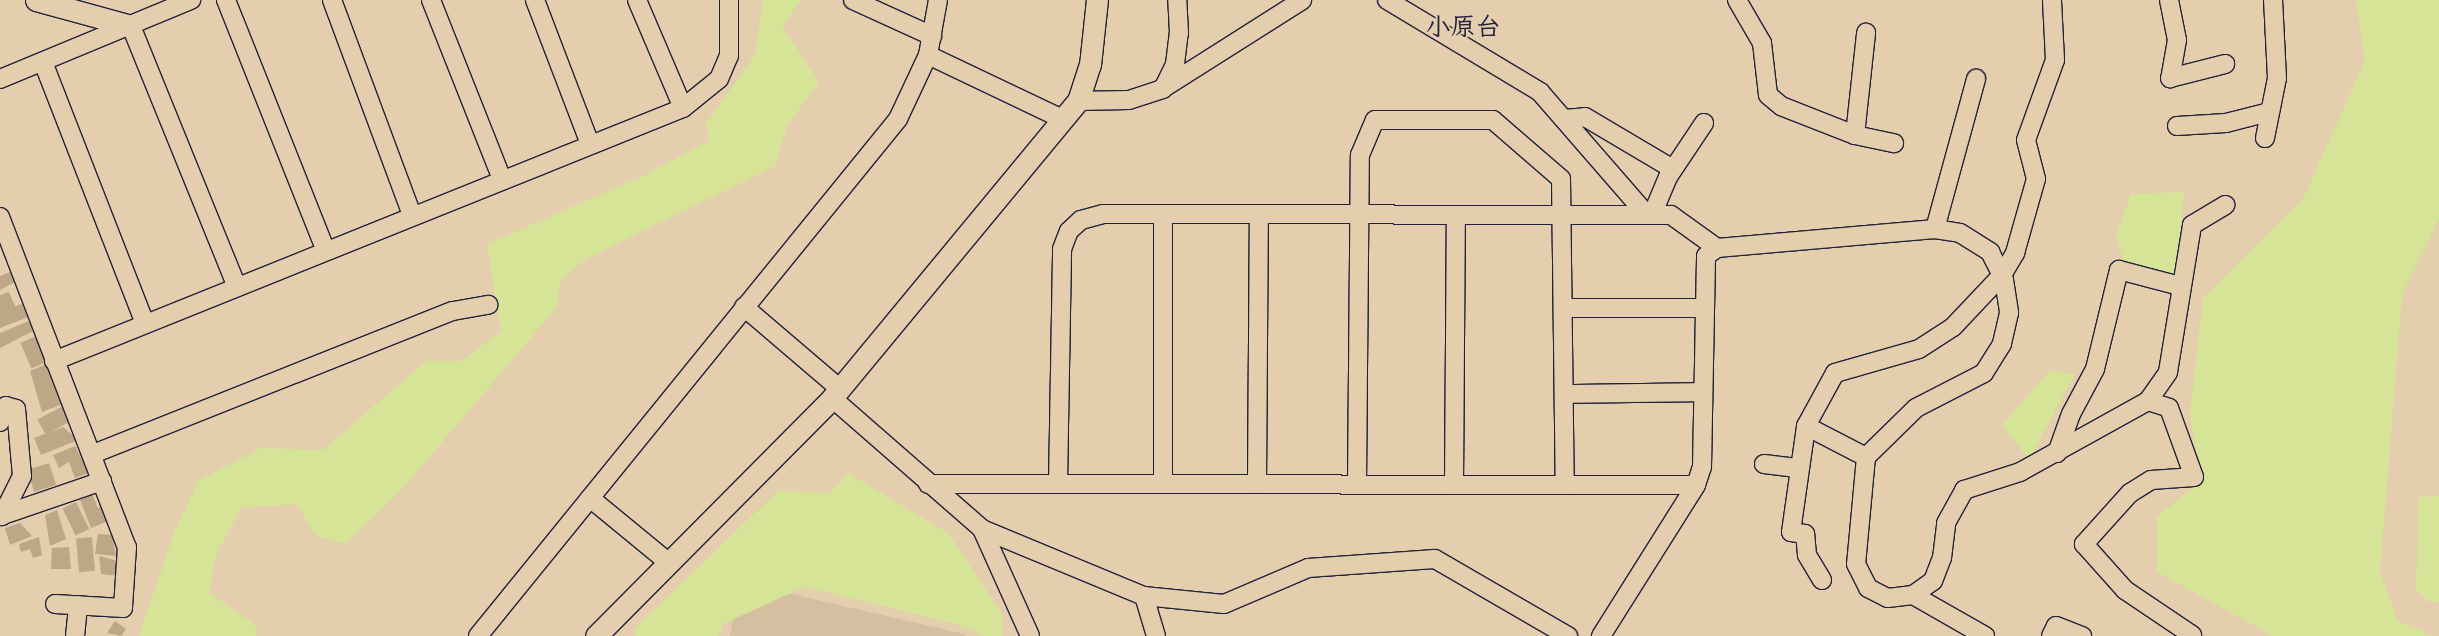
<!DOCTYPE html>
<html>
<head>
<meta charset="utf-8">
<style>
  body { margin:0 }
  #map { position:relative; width:2439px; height:636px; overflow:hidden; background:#e4ceae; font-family:Caveat,"Klee One",sans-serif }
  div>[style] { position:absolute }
  .built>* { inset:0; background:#d5bfa0 }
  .green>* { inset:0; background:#d6e497 }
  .building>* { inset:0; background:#bea787; transform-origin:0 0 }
  .roads { filter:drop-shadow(1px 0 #22223b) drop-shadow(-1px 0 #22223b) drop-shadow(0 1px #22223b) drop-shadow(0 -1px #22223b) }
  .minor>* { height:18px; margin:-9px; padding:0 9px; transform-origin:9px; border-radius:9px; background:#e4ceae }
  .tertiary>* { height:21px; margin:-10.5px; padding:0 10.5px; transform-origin:10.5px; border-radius:10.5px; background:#e4ceae }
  span { translate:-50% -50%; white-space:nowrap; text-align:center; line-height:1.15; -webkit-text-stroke:4px #e4ceae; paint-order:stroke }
  .neighbourhood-label { font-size:25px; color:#22223b; font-weight:700 }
</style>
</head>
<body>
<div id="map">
  <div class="built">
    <div style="clip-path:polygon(770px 589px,964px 634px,965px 636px,730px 636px,733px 617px)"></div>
  </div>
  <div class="green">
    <div style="clip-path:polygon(763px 0,801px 0,782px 26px,819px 82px,787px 126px,775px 166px,585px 260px,560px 281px,557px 307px,405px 486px,345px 544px,315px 535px,297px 504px,241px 508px,215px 558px,209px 593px,255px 624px,256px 636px,139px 636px,174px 533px,199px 480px,261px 448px,323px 450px,426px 361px,461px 361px,501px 332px,487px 244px,641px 177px,709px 141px,706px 124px,755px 55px)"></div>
    <div style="clip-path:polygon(2356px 0,2439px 0,2439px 219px,2402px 295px,2380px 572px,2398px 621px,2434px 636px,2273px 636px,2157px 572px,2157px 517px,2201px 481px,2190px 414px,2203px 298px,2303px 199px,2365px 61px)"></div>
    <div style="clip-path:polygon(2184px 192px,2177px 276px,2124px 263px,2116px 235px,2131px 194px)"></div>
    <div style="clip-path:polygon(2049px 371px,2075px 374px,2029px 459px,2002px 425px)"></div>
    <div style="clip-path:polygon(848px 473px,949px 534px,1002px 614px,1002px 636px,984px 636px,959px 625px,804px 587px,725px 623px,718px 636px,636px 636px,634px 629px,778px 491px,830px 493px)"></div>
    <div style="clip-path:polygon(2439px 496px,2439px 602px,2429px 602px,2416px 591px,2419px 497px)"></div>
  </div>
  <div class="building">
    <div style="clip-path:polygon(10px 272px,15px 282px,0 290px,0 276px)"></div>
    <div style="clip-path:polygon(9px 292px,15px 306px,22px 304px,28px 317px,0 328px,0 295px)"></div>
    <div style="clip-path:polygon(29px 321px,33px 331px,0 348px,0 333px)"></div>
    <div style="left:36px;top:336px;width:28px;height:17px;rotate:67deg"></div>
    <div style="clip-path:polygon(47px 364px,63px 404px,42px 412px,30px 371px)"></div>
    <div style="left:63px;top:406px;width:17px;height:29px;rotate:62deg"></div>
    <div style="clip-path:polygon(63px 427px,78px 440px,41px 455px,34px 438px)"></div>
    <div style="clip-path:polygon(75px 446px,89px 473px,75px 478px,69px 462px,59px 468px,53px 455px)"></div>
    <div style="left:49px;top:463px;width:23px;height:23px;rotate:72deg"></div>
    <div style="clip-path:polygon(92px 494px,98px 508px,103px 505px,108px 521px,91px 528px,80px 500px)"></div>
    <div style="left:76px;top:502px;width:30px;height:15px;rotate:64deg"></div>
    <div style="clip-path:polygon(57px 510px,66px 539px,50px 546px,45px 515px)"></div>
    <div style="clip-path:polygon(20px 523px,32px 536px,10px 545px,5px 528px)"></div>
    <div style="clip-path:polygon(98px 534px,112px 535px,116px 556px,95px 554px)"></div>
    <div style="clip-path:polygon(39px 537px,42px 555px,33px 558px,30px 549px,21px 552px,19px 544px)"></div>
    <div style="left:92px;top:537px;width:34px;height:16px;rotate:85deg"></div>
    <div style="clip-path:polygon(69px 547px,71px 569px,51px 569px,52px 548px)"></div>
    <div style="clip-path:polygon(99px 556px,121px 562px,120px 576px,101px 574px)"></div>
    <div style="clip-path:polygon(115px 621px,126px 629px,121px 636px,107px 633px)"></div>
  </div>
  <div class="roads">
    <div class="minor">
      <div style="left:226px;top:0;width:268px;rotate:68.3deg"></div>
      <div style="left:332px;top:0;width:229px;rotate:69.6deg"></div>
      <div style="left:431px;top:0;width:193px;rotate:68.4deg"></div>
      <div style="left:535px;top:0;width:154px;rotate:69.1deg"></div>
      <div style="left:637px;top:0;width:117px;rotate:66.9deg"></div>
      <div style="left:853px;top:0;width:87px;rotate:24.5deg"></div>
      <div style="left:1387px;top:0;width:179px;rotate:31deg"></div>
      <div style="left:1540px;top:92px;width:163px;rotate:49deg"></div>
      <div style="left:1737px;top:0;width:50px;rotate:59.8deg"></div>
      <div style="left:1762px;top:43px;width:52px;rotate:83.4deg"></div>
      <div style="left:1768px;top:95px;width:17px;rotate:40deg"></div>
      <div style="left:1781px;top:106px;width:79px;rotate:21.4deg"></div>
      <div style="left:1855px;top:135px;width:40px;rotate:12deg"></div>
      <div style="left:2169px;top:0;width:41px;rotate:78.7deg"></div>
      <div style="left:2177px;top:40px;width:39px;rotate:100deg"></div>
      <div style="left:2170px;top:78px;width:57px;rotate:-14.3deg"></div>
      <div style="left:131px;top:26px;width:282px;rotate:67.9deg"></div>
      <div style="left:928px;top:55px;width:148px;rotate:25.5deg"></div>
      <div style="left:43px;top:62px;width:280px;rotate:68.7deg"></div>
      <div style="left:0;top:79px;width:207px;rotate:-22.5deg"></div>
      <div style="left:1163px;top:89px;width:28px;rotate:-64deg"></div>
      <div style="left:1175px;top:64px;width:31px;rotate:-83deg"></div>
      <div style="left:1179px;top:33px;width:33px;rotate:-93deg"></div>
      <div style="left:1078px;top:101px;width:51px;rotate:-1.1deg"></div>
      <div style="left:1129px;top:100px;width:35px;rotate:-18deg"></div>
      <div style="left:1162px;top:89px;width:166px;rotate:-32.4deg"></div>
      <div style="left:1564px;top:119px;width:21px;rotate:-5deg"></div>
      <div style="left:1585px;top:117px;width:102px;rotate:30.6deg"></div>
      <div style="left:2177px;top:126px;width:49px;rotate:-3.5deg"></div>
      <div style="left:2226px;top:123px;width:44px;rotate:-14.3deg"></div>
      <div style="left:1855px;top:135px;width:103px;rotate:-83.8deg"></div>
      <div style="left:2265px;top:138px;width:61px;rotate:-78.7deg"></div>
      <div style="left:2277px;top:78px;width:78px;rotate:-92.9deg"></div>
      <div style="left:1163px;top:215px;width:269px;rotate:90deg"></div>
      <div style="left:1652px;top:215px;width:41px;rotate:-67.2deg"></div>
      <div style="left:1668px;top:177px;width:65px;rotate:-56.3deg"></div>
      <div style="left:0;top:217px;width:354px;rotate:69deg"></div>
      <div style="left:127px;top:547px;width:61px;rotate:93.8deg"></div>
      <div style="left:123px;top:608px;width:68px;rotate:-176.6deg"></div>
      <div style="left:1935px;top:229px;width:156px;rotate:-74.7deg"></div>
      <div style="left:744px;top:307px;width:126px;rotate:40.5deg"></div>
      <div style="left:1565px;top:308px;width:138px"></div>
      <div style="left:54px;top:361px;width:678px;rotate:-21.91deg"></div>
      <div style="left:683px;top:108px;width:46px;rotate:-38.9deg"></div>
      <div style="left:719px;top:79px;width:25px;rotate:-67deg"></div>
      <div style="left:729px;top:56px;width:56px;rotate:-90deg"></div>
      <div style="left:1565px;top:394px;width:137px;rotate:-0.8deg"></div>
      <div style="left:832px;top:398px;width:199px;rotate:41.1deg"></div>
      <div style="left:982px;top:529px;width:175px;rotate:22.5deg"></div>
      <div style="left:1144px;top:596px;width:80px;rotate:5.7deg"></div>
      <div style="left:1224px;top:604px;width:91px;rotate:-23.2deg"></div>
      <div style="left:1308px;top:568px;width:127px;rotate:-4.1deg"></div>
      <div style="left:1435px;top:559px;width:154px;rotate:30.1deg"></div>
      <div style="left:2148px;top:401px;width:22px;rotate:18deg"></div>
      <div style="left:2169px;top:408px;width:73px;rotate:70.1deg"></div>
      <div style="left:2194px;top:477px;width:43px;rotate:176deg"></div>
      <div style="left:2151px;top:480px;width:25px;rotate:148deg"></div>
      <div style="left:2130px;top:493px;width:69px;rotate:132deg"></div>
      <div style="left:2084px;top:544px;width:62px;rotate:48.3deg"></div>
      <div style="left:2125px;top:590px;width:81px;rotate:33.9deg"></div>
      <div style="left:0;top:422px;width:17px;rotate:-69deg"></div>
      <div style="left:6px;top:406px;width:10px;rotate:17deg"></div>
      <div style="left:16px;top:409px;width:67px;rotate:84.9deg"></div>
      <div style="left:22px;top:476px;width:45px;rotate:116.6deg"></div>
      <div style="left:1806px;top:426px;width:68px;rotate:27.3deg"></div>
      <div style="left:2057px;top:453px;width:41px;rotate:-70.3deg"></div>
      <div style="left:2071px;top:414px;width:51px;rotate:-61.9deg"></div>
      <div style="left:2095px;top:369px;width:102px;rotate:-76.4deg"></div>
      <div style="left:2119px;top:270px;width:63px;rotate:14.7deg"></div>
      <div style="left:93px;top:454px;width:387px;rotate:-21.7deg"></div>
      <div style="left:453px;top:311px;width:36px;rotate:-10deg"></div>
      <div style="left:1764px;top:464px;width:33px;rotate:7deg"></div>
      <div style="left:928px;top:484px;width:768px;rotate:0.07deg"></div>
      <div style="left:1058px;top:484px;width:235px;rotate:-89deg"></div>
      <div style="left:1062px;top:249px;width:19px;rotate:-69deg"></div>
      <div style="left:1069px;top:231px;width:16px;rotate:-43deg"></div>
      <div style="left:1081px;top:220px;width:23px;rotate:-15deg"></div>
      <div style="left:1103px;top:214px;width:568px;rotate:0.1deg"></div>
      <div style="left:1671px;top:215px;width:57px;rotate:35.7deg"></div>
      <div style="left:1257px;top:484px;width:267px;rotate:-89.6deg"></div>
      <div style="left:1357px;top:484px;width:329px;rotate:-89.5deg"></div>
      <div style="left:1360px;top:155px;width:38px;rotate:-67deg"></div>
      <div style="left:1375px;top:120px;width:118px"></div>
      <div style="left:1493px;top:120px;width:90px;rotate:40.9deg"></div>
      <div style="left:1561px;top:179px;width:306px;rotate:89.3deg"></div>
      <div style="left:1454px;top:484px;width:268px;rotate:-89.6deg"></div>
      <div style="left:590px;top:498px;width:102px;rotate:39.4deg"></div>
      <div style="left:0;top:516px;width:108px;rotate:-18.9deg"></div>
      <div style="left:982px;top:529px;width:117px;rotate:65.8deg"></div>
      <div style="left:1822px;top:580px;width:29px;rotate:-121deg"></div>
      <div style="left:1807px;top:555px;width:21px;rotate:-95deg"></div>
      <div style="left:1805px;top:534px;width:14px;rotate:-172deg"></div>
      <div style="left:1791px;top:532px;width:107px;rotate:-81.9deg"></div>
      <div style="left:1806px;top:426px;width:60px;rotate:-61.3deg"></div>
      <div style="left:1835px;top:373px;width:87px;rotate:-15.9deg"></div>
      <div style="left:1919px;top:349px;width:40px;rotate:-32.9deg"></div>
      <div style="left:1953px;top:327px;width:71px;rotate:-46.7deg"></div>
      <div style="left:2002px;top:275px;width:26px;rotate:-59deg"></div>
      <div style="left:2015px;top:253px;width:77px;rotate:-74.2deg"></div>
      <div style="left:2036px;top:179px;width:40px;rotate:-104.4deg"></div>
      <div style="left:2026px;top:140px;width:85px;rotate:-70.1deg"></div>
      <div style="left:2055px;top:60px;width:60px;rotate:-92.9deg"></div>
      <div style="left:1913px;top:595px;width:83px;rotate:29.7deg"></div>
      <div style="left:1144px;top:596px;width:42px;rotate:73.3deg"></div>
      <div style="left:75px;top:636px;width:31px;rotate:-84deg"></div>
      <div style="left:478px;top:636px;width:666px;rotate:-50.91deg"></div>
      <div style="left:898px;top:119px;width:71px;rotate:-64.9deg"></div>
      <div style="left:928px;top:55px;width:56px;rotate:-79.7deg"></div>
      <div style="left:1601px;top:636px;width:178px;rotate:-57.8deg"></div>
      <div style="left:1696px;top:485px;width:19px;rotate:-72deg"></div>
      <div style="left:1702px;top:467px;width:211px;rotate:-88.9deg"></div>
      <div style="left:1706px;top:256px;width:14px;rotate:-36deg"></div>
      <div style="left:1717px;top:248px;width:219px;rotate:-5deg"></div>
      <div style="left:1935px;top:229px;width:25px;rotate:9deg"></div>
      <div style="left:1960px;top:233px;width:36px;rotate:32deg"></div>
      <div style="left:1990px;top:252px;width:31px;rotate:63deg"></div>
      <div style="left:2004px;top:280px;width:33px;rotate:81deg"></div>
      <div style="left:2009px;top:313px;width:32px;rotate:103deg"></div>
      <div style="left:2002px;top:344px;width:34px;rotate:122deg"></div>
      <div style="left:1984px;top:373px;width:76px;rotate:152.8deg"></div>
      <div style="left:1916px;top:408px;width:70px;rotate:135.6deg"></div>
      <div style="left:1866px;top:457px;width:107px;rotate:95.3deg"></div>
      <div style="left:1856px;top:564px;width:27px;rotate:63deg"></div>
      <div style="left:1868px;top:588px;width:22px;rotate:27deg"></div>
      <div style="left:1888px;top:598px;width:25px;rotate:-7deg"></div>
      <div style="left:1913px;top:595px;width:24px;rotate:-35deg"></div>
      <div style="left:1933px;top:581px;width:25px;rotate:-69deg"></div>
      <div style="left:1942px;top:558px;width:35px;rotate:-83deg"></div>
      <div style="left:1946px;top:523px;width:38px;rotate:-61deg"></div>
      <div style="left:1964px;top:490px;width:59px;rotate:-17.8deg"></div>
      <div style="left:2020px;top:472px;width:146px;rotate:-29deg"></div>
      <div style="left:2148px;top:401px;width:35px;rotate:-55deg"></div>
      <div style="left:2168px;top:372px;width:149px;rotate:-80.7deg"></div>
      <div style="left:2192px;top:225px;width:39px;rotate:-31deg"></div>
      <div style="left:2051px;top:636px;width:11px;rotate:-63deg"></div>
      <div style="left:2056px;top:626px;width:28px;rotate:21deg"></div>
    </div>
    <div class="tertiary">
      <div style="left:36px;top:0;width:98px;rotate:15.3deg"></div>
      <div style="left:596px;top:636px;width:335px;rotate:-45.2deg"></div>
      <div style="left:832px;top:398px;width:386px;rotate:-50.4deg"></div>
      <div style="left:1078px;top:101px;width:38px;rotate:-72deg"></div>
      <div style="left:1090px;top:65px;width:65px;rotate:-83.9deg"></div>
    </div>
  </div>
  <div class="neighbourhood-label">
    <span style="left:1463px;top:27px">小原台</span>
  </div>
</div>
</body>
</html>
